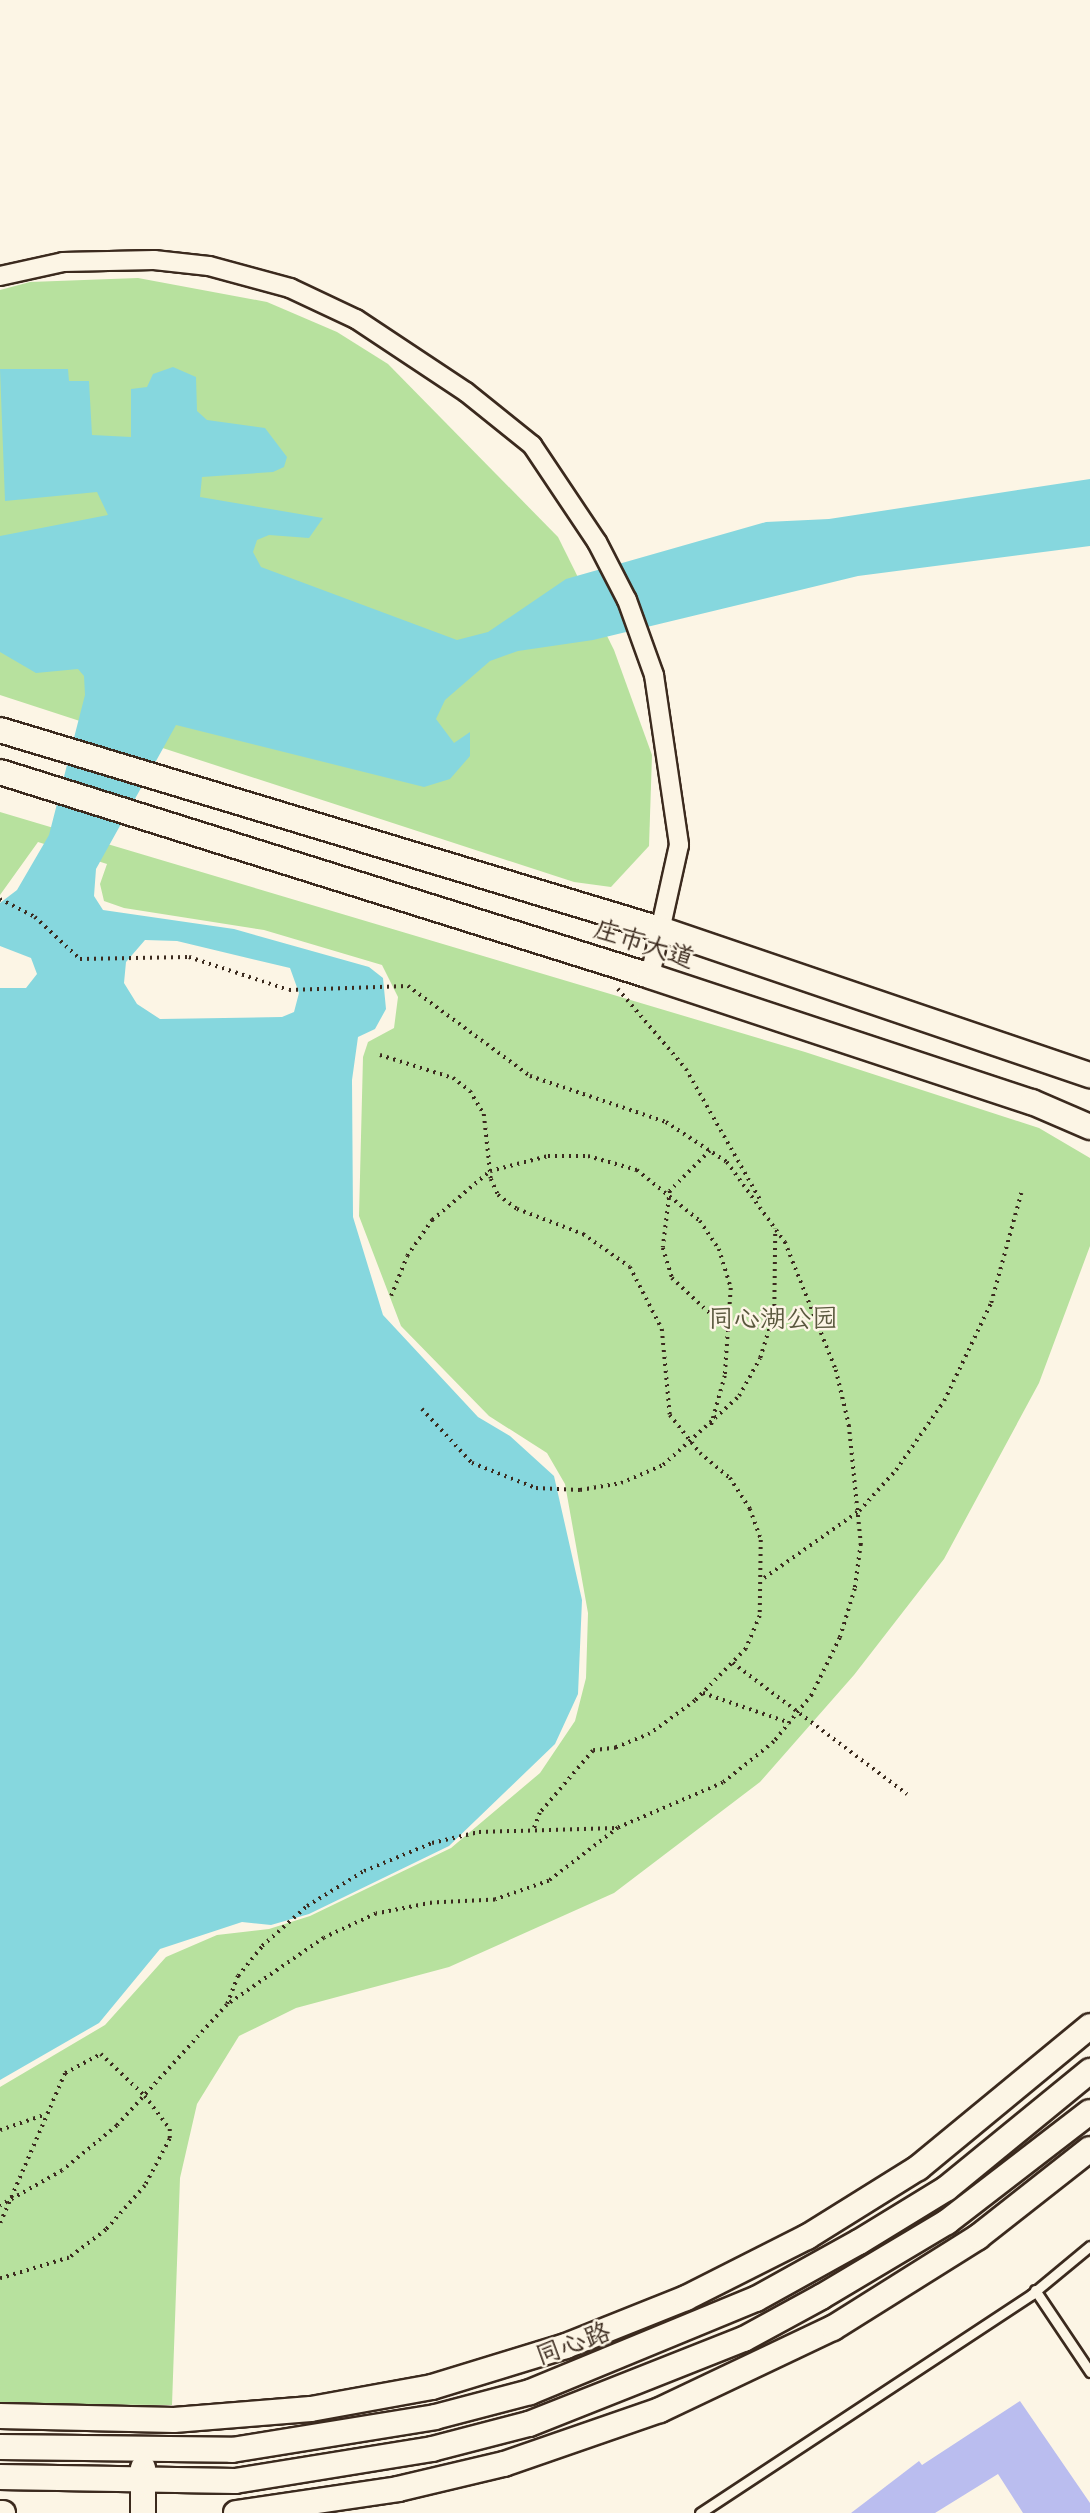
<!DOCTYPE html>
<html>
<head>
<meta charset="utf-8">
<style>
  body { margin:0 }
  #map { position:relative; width:1090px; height:2513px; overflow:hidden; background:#fcf5e5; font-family:Itim,"LXGW WenKai TC",sans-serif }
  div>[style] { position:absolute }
  .green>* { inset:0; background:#b7e19e }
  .water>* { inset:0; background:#86d7de }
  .building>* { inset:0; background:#babdef }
  .path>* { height:3.5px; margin-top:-1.75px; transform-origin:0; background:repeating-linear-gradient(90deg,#3b2a1e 0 2px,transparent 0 7px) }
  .roads { filter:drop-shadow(2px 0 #3b2a1e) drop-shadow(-2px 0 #3b2a1e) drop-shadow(0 2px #3b2a1e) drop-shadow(0 -2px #3b2a1e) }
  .lane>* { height:9px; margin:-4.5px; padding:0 4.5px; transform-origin:4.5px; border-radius:4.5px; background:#fcf5e5 }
  .street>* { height:18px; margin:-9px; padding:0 9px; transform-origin:9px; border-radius:9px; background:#fcf5e5 }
  .secondary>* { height:24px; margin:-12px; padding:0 12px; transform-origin:12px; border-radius:12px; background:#fcf5e5 }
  span { translate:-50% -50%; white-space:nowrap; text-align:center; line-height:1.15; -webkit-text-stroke:5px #fcf5e5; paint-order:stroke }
  .street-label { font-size:26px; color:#3b2a1e }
  .park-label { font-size:26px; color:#5a583e }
</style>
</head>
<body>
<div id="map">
  <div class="green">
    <div style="clip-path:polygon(138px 278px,267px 302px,337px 332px,388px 364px,558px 537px,614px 650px,652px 755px,649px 846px,611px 887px,574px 882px,0 695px,0 290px,30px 282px)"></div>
    <div style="clip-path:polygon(0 812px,805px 1052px,1039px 1128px,1090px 1158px,1090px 1246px,1039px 1383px,944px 1559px,854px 1675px,760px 1782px,614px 1893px,449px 1967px,296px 2008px,239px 2036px,197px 2104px,180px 2178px,172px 2405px,0 2404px,0 2087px,105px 2025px,166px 1957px,217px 1935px,269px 1929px,310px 1916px,451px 1848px,540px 1773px,575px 1721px,586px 1678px,588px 1613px,565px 1484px,547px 1453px,489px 1416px,401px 1326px,359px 1216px,363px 1057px,368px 1042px,394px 1028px,398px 997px,382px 965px,264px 930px,124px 908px,104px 901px,100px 884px,107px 864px,38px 842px,0 895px)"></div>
  </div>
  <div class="water">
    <div style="clip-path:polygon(evenodd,173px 367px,196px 377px,197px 411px,207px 420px,265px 428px,287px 457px,284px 467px,273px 472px,202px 477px,200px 497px,323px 518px,309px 538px,269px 535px,257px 540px,253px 552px,261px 567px,457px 640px,488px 632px,566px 579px,766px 522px,829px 519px,1090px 479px,1090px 546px,858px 576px,593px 640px,518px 651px,490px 661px,445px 700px,436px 719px,454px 743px,470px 732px,470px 756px,450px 779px,424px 787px,176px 725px,96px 869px,94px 896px,103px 910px,234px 929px,369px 967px,383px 978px,386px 1009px,375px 1029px,358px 1037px,352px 1080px,353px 1217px,383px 1315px,478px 1417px,510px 1436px,554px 1476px,582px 1600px,578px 1694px,555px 1744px,449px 1846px,309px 1914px,271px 1925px,242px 1922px,160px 1949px,99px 2023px,0 2080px,0 988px,26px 988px,37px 974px,31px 958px,0 946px,0 903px,17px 890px,49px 835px,85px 695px,84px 676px,78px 669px,36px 673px,0 652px,0 536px,108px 515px,97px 492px,5px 501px,0 369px,68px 369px,69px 381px,89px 381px,92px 435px,131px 437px,131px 389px,147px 387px,153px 374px,173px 367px,145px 940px,177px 941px,290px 968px,299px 993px,294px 1012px,282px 1017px,160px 1019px,137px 1004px,124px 983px,126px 962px,145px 940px)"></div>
  </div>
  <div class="building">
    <div style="clip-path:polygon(1020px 2401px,1090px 2503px,1090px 2513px,1023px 2513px,998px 2474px,935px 2513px,851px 2513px,919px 2461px,922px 2465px)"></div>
  </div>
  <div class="path">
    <div style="left:0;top:899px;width:39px;rotate:27deg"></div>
    <div style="left:35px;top:917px;width:62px;rotate:43deg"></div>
    <div style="left:80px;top:959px;width:109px;rotate:-1.1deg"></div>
    <div style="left:189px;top:957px;width:105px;rotate:18.3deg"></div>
    <div style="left:289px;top:990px;width:119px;rotate:-1.9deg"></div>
    <div style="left:408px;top:986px;width:152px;rotate:36.4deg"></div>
    <div style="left:530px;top:1076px;width:144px;rotate:18.7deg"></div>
    <div style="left:666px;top:1122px;width:73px;rotate:33.3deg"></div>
    <div style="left:727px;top:1162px;width:99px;rotate:54.1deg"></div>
    <div style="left:785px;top:1242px;width:138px;rotate:68.3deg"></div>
    <div style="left:836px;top:1370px;width:57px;rotate:76.7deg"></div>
    <div style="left:849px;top:1425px;width:120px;rotate:84.2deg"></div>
    <div style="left:861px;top:1544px;width:45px;rotate:97.6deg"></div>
    <div style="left:855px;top:1589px;width:51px;rotate:107deg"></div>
    <div style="left:840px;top:1638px;width:64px;rotate:116.2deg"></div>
    <div style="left:812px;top:1695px;width:60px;rotate:129deg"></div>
    <div style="left:774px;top:1742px;width:65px;rotate:141.2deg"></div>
    <div style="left:723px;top:1783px;width:114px;rotate:156.8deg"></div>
    <div style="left:618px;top:1828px;width:87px;rotate:142.5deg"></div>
    <div style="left:549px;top:1881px;width:57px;rotate:160.6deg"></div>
    <div style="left:495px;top:1900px;width:63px;rotate:177.3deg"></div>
    <div style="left:432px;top:1903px;width:57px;rotate:168.9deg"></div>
    <div style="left:376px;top:1914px;width:57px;rotate:155.2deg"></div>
    <div style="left:324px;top:1938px;width:118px;rotate:145.4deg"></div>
    <div style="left:227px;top:2005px;width:164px;rotate:132.3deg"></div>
    <div style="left:117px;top:2126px;width:71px;rotate:140.7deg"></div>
    <div style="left:62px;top:2171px;width:71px;rotate:150.6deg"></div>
    <div style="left:618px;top:989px;width:105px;rotate:49.6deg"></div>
    <div style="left:686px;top:1069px;width:150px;rotate:60.4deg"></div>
    <div style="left:380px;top:1055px;width:77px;rotate:17.5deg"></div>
    <div style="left:453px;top:1078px;width:21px;rotate:37deg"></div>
    <div style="left:470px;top:1091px;width:27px;rotate:59deg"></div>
    <div style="left:484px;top:1114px;width:65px;rotate:83.9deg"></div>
    <div style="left:491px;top:1179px;width:17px;rotate:66deg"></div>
    <div style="left:498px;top:1195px;width:24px;rotate:36deg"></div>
    <div style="left:517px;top:1209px;width:71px;rotate:20.7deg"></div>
    <div style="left:583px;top:1234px;width:57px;rotate:35.1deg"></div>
    <div style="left:630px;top:1267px;width:70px;rotate:62.7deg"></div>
    <div style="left:662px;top:1329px;width:86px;rotate:84.7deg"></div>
    <div style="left:670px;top:1415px;width:48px;rotate:51.7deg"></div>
    <div style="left:700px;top:1453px;width:39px;rotate:40deg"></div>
    <div style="left:730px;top:1478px;width:37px;rotate:57deg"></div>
    <div style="left:750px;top:1509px;width:33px;rotate:70deg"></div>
    <div style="left:761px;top:1540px;width:76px;rotate:90.8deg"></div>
    <div style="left:760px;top:1616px;width:36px;rotate:113deg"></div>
    <div style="left:746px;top:1649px;width:73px;rotate:134.4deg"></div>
    <div style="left:695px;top:1701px;width:56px;rotate:143.7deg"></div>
    <div style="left:650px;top:1734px;width:37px;rotate:158deg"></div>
    <div style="left:616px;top:1748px;width:23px;rotate:173deg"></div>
    <div style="left:593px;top:1751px;width:82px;rotate:130.5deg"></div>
    <div style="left:540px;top:1813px;width:17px;rotate:111deg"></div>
    <div style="left:710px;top:1151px;width:57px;rotate:135deg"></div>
    <div style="left:670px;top:1191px;width:57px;rotate:97deg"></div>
    <div style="left:663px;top:1248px;width:31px;rotate:73deg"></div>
    <div style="left:672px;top:1278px;width:59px;rotate:42.9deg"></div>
    <div style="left:715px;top:1318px;width:55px;rotate:11.5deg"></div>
    <div style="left:391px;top:1296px;width:43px;rotate:-68.2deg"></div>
    <div style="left:407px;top:1256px;width:44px;rotate:-55.2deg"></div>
    <div style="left:432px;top:1220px;width:76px;rotate:-40.2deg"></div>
    <div style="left:490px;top:1171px;width:60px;rotate:-14.5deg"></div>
    <div style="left:548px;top:1156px;width:40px"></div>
    <div style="left:588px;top:1156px;width:51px;rotate:15.9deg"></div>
    <div style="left:637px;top:1170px;width:81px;rotate:39deg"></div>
    <div style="left:700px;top:1221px;width:34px;rotate:56deg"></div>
    <div style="left:719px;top:1249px;width:41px;rotate:72.9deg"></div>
    <div style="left:731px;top:1288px;width:88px;rotate:93.9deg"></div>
    <div style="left:725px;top:1376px;width:52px;rotate:105.6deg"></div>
    <div style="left:422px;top:1409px;width:74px;rotate:47.2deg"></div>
    <div style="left:472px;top:1463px;width:69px;rotate:21.3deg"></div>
    <div style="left:536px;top:1488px;width:44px;rotate:2.6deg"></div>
    <div style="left:580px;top:1490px;width:42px;rotate:-9.7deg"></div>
    <div style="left:621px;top:1483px;width:46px;rotate:-23.2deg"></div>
    <div style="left:663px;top:1465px;width:103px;rotate:-42.2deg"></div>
    <div style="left:739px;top:1396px;width:43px;rotate:-61.1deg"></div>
    <div style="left:760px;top:1358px;width:47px;rotate:-72.7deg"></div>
    <div style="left:774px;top:1313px;width:84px;rotate:-89.3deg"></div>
    <div style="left:764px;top:1578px;width:116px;rotate:-35.2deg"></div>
    <div style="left:859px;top:1511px;width:55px;rotate:-47.9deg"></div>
    <div style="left:896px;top:1470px;width:84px;rotate:-55.2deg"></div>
    <div style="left:944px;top:1401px;width:109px;rotate:-64.4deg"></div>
    <div style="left:991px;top:1303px;width:114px;rotate:-74.7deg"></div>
    <div style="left:733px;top:1663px;width:218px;rotate:37deg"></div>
    <div style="left:703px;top:1693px;width:92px;rotate:19deg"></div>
    <div style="left:227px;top:2004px;width:30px;rotate:-69deg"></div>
    <div style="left:238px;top:1976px;width:38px;rotate:-51deg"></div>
    <div style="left:262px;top:1946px;width:60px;rotate:-41.6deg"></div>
    <div style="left:307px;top:1906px;width:67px;rotate:-31.6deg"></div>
    <div style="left:364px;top:1871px;width:74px;rotate:-22.4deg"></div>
    <div style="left:432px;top:1843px;width:48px;rotate:-13.2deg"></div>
    <div style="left:479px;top:1832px;width:137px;rotate:-1.7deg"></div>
    <div style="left:0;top:2130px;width:46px;rotate:-18.8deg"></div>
    <div style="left:0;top:2223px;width:163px;rotate:-66.6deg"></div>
    <div style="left:65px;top:2073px;width:41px;rotate:-27.8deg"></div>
    <div style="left:101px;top:2054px;width:61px;rotate:43.7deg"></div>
    <div style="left:145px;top:2096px;width:41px;rotate:52.9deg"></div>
    <div style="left:170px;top:2129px;width:10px;rotate:90deg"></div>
    <div style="left:170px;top:2139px;width:53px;rotate:118deg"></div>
    <div style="left:145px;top:2186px;width:59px;rotate:131.6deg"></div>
    <div style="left:106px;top:2230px;width:46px;rotate:142.9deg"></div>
    <div style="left:69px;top:2258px;width:72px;rotate:163.1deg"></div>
  </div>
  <div class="roads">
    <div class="lane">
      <div style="left:1035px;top:2290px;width:99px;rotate:56.1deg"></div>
      <div style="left:700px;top:2513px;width:398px;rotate:-33.4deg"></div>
      <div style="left:1032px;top:2294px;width:75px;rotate:-39.6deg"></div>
    </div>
    <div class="street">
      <div style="left:0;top:276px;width:65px;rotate:-12.5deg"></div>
      <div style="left:63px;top:262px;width:91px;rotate:-1.3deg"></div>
      <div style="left:154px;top:260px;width:55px;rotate:6.2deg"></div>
      <div style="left:209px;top:266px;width:84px;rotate:15.2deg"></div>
      <div style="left:290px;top:288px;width:73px;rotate:25.2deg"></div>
      <div style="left:356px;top:319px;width:132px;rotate:33.6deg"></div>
      <div style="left:466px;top:392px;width:85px;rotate:38.8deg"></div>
      <div style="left:532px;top:445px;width:117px;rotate:56.2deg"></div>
      <div style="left:597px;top:542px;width:65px;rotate:62.7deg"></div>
      <div style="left:627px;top:600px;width:80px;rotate:70.2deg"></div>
      <div style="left:654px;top:675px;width:172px;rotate:81.6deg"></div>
      <div style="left:679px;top:845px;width:134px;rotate:102.5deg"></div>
    </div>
    <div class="secondary">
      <div style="left:0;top:730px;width:693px;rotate:16.79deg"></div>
      <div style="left:663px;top:930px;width:451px;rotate:18.8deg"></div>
      <div style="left:0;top:772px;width:681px;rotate:17.42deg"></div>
      <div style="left:650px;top:976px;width:402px;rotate:18.3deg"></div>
      <div style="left:1032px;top:1102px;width:63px;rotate:23.3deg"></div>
      <div style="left:0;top:2416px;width:174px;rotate:1.3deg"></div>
      <div style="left:174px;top:2420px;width:137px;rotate:-4.6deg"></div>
      <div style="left:311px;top:2409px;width:123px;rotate:-10.3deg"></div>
      <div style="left:432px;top:2387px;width:140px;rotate:-17deg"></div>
      <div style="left:566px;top:2346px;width:129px;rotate:-21.8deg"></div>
      <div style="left:686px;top:2298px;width:136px;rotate:-26.8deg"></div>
      <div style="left:807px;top:2237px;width:131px;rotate:-31.9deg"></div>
      <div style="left:918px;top:2168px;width:223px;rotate:-39.5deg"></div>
      <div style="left:0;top:2447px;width:232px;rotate:0.7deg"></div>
      <div style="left:232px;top:2450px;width:206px;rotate:-9.2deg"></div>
      <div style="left:435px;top:2417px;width:98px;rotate:-14.7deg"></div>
      <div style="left:530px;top:2392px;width:244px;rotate:-22.4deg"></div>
      <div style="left:756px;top:2299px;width:118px;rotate:-29deg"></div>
      <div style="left:859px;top:2242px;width:103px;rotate:-31.5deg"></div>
      <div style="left:947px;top:2188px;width:185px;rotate:-39.3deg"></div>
      <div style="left:143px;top:2468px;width:45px;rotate:90deg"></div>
      <div style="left:0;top:2477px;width:235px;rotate:1deg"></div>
      <div style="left:235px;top:2481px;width:200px;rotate:-9.2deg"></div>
      <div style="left:432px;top:2449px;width:100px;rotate:-14.5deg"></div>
      <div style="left:529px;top:2424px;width:231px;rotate:-21.6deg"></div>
      <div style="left:744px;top:2339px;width:88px;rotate:-28.6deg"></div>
      <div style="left:821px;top:2297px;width:147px;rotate:-30.8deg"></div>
      <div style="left:947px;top:2222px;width:180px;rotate:-37.6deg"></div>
      <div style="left:0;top:2513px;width:3px"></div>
      <div style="left:236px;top:2513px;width:164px;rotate:-8.4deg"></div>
      <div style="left:398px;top:2489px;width:109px;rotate:-13.3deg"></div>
      <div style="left:504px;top:2464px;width:165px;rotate:-19.1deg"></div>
      <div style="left:660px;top:2410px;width:191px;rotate:-25.4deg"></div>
      <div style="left:833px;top:2328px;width:171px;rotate:-32.1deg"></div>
      <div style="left:978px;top:2237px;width:142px;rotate:-38.2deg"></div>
    </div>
  </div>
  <div class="street-label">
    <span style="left:644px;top:944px;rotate:18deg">庄市大道</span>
    <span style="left:573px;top:2344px;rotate:-20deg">同心路</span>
  </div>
  <div class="park-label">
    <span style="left:773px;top:1319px">同心湖公园</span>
  </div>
</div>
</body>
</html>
